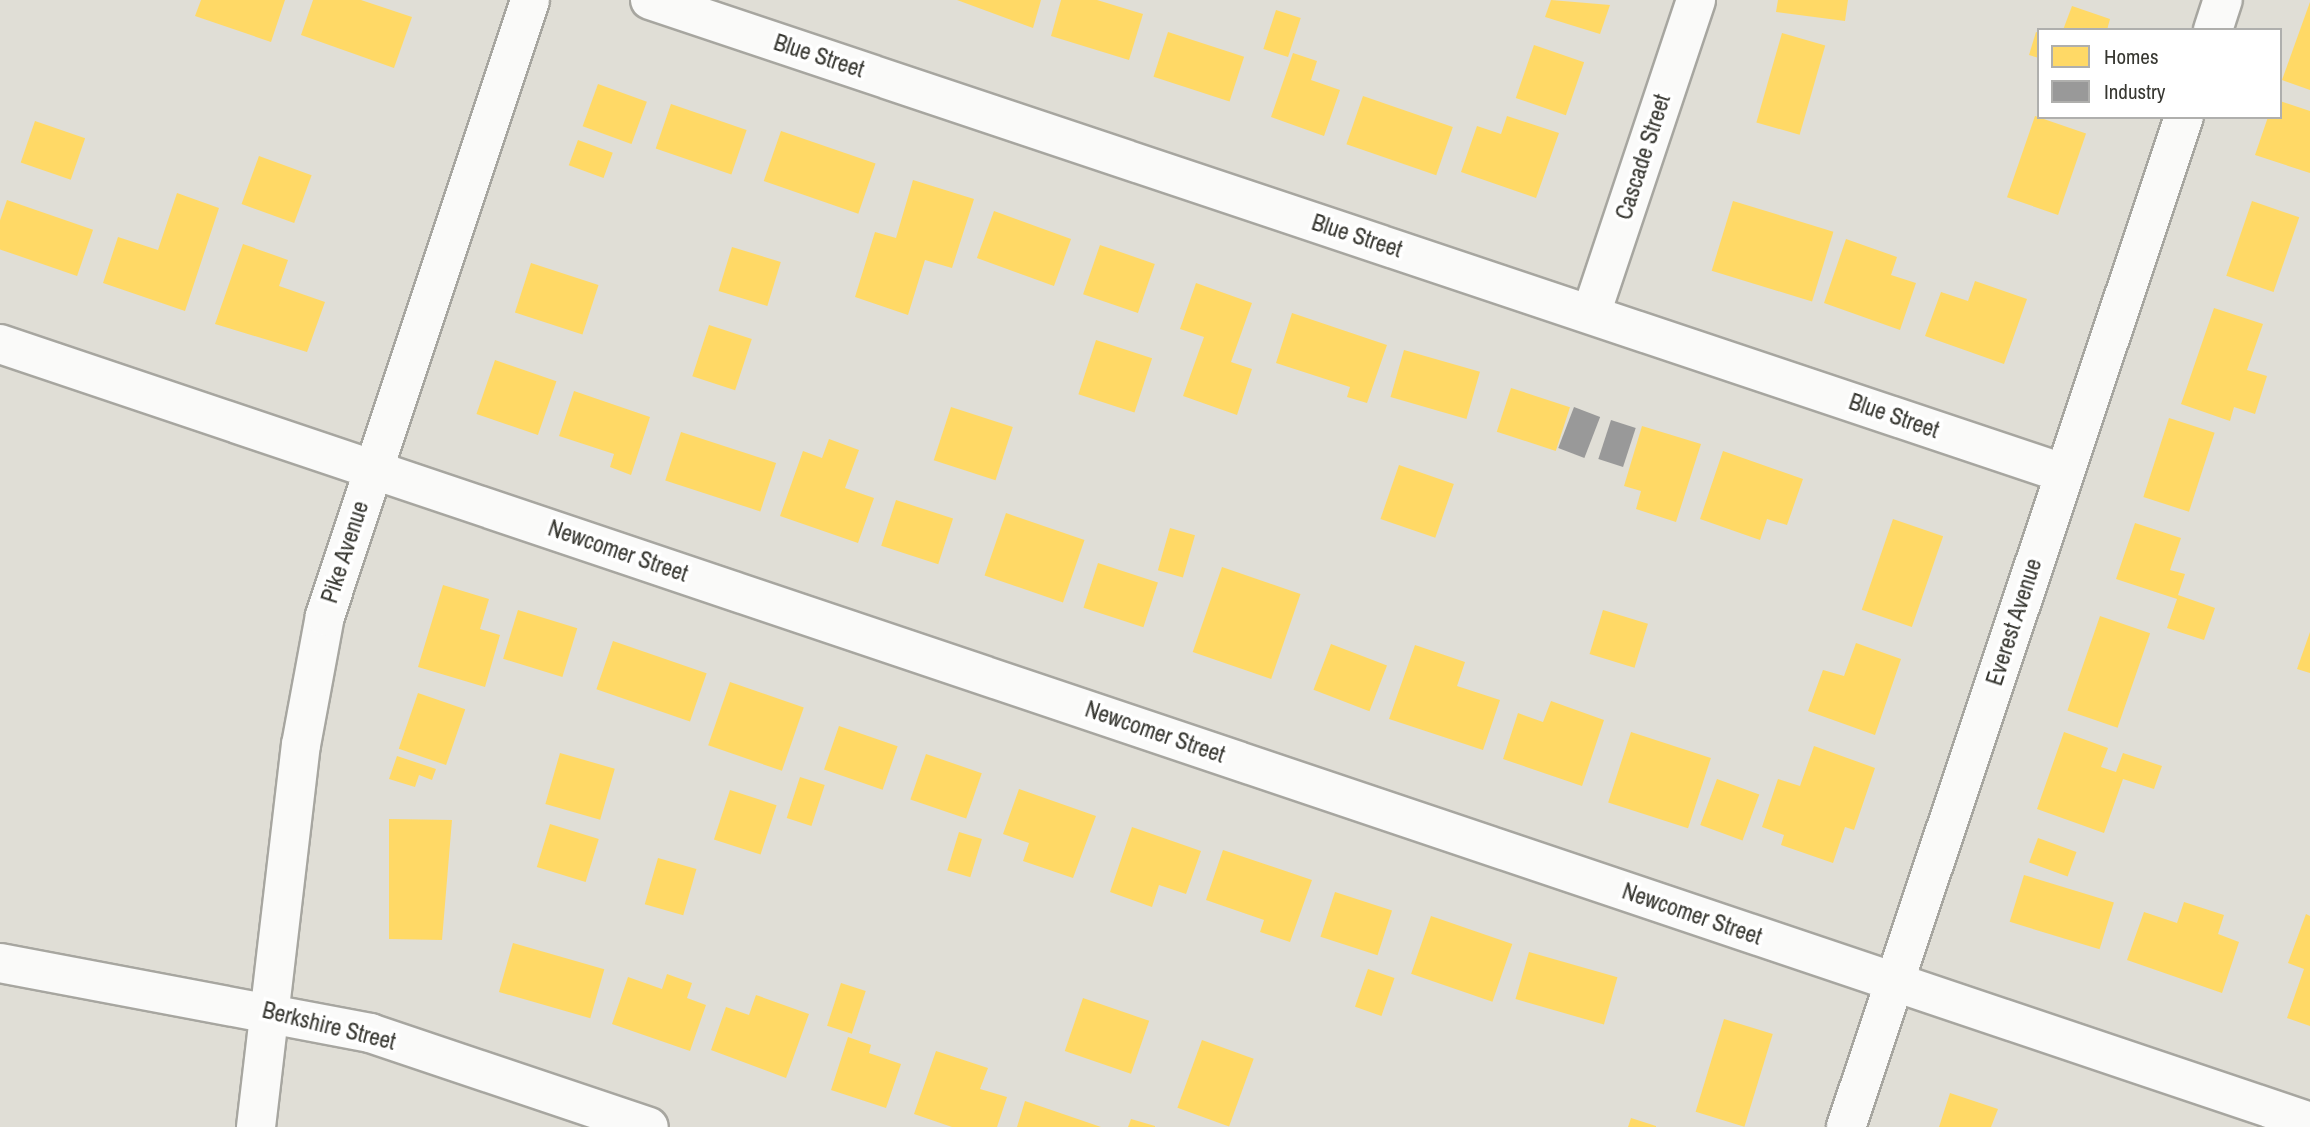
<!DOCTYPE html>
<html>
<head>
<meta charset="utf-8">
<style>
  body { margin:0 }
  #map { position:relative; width:2310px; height:1127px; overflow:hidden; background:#e0ded6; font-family:"Archivo Narrow",sans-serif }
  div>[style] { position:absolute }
  .homes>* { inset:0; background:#ffd966; transform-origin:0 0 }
  .industry>* { inset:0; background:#999; transform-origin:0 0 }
  .roads { filter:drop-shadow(2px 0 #a7a6a0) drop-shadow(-2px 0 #a7a6a0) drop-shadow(0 2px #a7a6a0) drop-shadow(0 -2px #a7a6a0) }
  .minor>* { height:38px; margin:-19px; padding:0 19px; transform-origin:19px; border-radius:19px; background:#fafaf9 }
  span { translate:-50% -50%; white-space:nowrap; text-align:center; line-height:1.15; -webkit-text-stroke:7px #fff; paint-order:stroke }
  .street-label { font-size:23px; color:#373731 }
  .legend { position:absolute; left:2037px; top:28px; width:245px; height:91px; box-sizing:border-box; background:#fff; border:2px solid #afafad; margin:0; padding:9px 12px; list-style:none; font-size:21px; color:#373731 }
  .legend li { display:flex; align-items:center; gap:14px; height:35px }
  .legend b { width:35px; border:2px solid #afafad }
</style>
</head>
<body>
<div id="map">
  <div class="homes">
    <div style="clip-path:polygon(201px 0,285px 0,271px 42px,195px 16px)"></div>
    <div style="clip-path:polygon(313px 0,361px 0,412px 17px,394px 68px,301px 35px)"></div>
    <div style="clip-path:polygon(957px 0,1041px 0,1033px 28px)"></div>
    <div style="clip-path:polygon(1061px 0,1097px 0,1143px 14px,1129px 60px,1051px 36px)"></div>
    <div style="clip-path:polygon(1551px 0,1610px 5px,1600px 34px,1545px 17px)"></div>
    <div style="clip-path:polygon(1778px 0,1848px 0,1845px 21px,1776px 12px)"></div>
    <div style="clip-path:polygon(2310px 2px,2310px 90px,2282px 80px)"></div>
    <div style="clip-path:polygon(2072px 6px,2110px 19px,2107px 30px,2063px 30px)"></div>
    <div style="left:1276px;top:10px;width:26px;height:41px;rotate:18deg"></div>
    <div style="left:1168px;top:32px;width:80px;height:47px;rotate:18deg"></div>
    <div style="clip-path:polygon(2036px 32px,2039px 33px,2039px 58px,2029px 55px)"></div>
    <div style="left:1782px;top:33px;width:45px;height:93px;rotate:16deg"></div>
    <div style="left:1534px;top:45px;width:53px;height:56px;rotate:19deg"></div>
    <div style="clip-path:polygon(1293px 53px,1317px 61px,1311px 80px,1340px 90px,1324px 136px,1271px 117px)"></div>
    <div style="left:598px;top:84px;width:52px;height:45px;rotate:20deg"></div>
    <div style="left:1363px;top:96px;width:95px;height:51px;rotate:19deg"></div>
    <div style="clip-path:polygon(2280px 101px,2310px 111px,2310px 173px,2255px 155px,2268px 117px,2280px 117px)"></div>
    <div style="left:671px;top:104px;width:80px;height:47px;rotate:19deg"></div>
    <div style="clip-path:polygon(1507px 116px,1559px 133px,1536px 198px,1461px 172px,1477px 126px,1501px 134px)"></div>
    <div style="left:2035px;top:116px;width:54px;height:86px;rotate:19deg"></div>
    <div style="left:35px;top:121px;width:53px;height:44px;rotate:19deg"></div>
    <div style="left:781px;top:131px;width:100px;height:53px;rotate:19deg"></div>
    <div style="left:578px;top:140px;width:37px;height:27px;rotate:20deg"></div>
    <div style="left:259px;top:156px;width:56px;height:51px;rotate:20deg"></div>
    <div style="clip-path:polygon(913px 180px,974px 199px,952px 268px,925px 260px,908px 315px,855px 297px,875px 232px,896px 238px)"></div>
    <div style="clip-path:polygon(177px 193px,219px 208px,185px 311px,103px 283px,118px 237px,158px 250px)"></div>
    <div style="left:7px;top:200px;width:91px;height:49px;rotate:19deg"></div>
    <div style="left:1733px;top:201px;width:105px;height:73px;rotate:17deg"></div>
    <div style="left:2252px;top:201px;width:50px;height:79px;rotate:19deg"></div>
    <div style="left:994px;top:211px;width:82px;height:50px;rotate:20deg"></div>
    <div style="clip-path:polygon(1846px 239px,1897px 257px,1891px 275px,1916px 283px,1900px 330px,1824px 303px)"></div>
    <div style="clip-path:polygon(243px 244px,288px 260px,279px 286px,325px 302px,307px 352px,215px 324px)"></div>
    <div style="left:1100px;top:245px;width:58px;height:52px;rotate:19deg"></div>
    <div style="left:732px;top:247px;width:51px;height:46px;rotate:17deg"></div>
    <div style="left:531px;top:263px;width:71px;height:52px;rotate:18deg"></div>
    <div style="clip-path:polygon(1975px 281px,2027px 299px,2004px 364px,1925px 336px,1941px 292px,1968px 301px)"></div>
    <div style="clip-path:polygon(1196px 283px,1252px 303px,1231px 362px,1252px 369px,1237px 415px,1183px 396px,1204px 337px,1180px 329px)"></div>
    <div style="clip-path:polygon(2214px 308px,2263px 324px,2247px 370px,2267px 376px,2255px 414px,2234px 407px,2230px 421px,2181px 404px)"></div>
    <div style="clip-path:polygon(1292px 313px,1387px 345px,1367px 403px,1347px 397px,1350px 387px,1276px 363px)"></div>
    <div style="left:709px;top:325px;width:45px;height:54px;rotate:18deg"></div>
    <div style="left:1096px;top:340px;width:59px;height:57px;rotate:18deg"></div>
    <div style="left:1404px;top:350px;width:79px;height:49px;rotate:16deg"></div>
    <div style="left:495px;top:360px;width:65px;height:57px;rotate:19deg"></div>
    <div style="left:1511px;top:388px;width:62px;height:46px;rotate:18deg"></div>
    <div style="clip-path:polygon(574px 391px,650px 417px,631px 475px,610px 467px,614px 454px,559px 436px)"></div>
    <div style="left:951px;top:407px;width:65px;height:56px;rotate:18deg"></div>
    <div style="left:2169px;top:418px;width:48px;height:83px;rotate:18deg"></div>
    <div style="clip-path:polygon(1642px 426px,1701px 444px,1676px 522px,1636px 509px,1641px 491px,1624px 486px)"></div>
    <div style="left:681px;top:432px;width:100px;height:51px;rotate:18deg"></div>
    <div style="clip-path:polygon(829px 439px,859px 450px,845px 488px,874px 498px,858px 543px,780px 516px,803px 451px,822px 458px)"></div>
    <div style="clip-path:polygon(1723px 451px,1803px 479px,1787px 525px,1767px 519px,1760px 540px,1700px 519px)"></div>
    <div style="left:1399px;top:465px;width:58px;height:57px;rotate:19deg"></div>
    <div style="left:896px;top:500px;width:60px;height:48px;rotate:18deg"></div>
    <div style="left:1006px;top:513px;width:83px;height:66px;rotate:19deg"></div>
    <div style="left:1893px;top:519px;width:53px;height:96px;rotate:19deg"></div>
    <div style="clip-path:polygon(2135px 523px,2181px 538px,2170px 570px,2185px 574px,2178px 595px,2215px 608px,2204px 640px,2167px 628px,2177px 599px,2116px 579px)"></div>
    <div style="left:1170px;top:528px;width:26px;height:44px;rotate:16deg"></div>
    <div style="left:1098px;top:563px;width:63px;height:47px;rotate:18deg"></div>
    <div style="left:1222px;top:567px;width:83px;height:90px;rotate:19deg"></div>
    <div style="clip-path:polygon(443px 585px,489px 599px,480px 629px,500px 635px,485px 687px,418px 667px)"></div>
    <div style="left:518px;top:610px;width:62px;height:51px;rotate:17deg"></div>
    <div style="left:1603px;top:610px;width:47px;height:46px;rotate:17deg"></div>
    <div style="left:2100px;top:616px;width:53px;height:100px;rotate:19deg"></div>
    <div style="clip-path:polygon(2310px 632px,2310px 673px,2297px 669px)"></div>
    <div style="left:613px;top:641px;width:99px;height:51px;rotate:19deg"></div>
    <div style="clip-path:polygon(1856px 643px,1901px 659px,1875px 735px,1808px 711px,1823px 670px,1844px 676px)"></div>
    <div style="left:1331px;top:644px;width:60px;height:49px;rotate:21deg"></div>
    <div style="clip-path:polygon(1415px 645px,1465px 662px,1457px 686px,1500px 700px,1483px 750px,1389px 719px)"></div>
    <div style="left:730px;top:682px;width:78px;height:67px;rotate:19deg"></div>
    <div style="left:418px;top:693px;width:50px;height:59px;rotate:19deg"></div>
    <div style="clip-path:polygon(1551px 701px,1604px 720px,1582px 786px,1503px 759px,1518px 713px,1543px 722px)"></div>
    <div style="left:839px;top:726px;width:62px;height:46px;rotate:19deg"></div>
    <div style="left:1631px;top:732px;width:84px;height:74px;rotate:18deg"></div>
    <div style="clip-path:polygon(2064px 732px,2108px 748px,2101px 767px,2116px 772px,2123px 753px,2162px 766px,2154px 789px,2123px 779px,2104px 833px,2037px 809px)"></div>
    <div style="clip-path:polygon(1814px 746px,1875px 768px,1854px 830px,1845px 827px,1833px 863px,1781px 845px,1784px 835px,1762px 827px,1778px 779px,1800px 786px)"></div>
    <div style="left:560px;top:753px;width:57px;height:53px;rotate:16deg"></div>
    <div style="left:926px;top:754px;width:59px;height:48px;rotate:19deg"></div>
    <div style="clip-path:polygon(397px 756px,436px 769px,432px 780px,419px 775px,415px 787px,389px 779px)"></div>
    <div style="left:800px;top:777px;width:26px;height:43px;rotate:18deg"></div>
    <div style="left:1717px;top:779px;width:45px;height:49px;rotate:20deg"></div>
    <div style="clip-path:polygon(1019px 789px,1096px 816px,1073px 878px,1023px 861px,1029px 843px,1003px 834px)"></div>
    <div style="left:730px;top:790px;width:49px;height:52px;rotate:18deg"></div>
    <div style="clip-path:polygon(389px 819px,452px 820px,442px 940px,389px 939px)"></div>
    <div style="left:550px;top:824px;width:51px;height:45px;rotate:17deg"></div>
    <div style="clip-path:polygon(1132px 827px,1201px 851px,1186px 894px,1159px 885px,1152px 907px,1110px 892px)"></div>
    <div style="left:959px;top:832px;width:24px;height:40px;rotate:17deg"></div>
    <div style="left:2038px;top:838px;width:41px;height:26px;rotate:20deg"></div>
    <div style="clip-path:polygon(1223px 850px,1312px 880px,1290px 942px,1260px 932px,1264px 920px,1206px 900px)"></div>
    <div style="left:658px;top:858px;width:40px;height:48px;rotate:16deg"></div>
    <div style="left:2024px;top:875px;width:94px;height:49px;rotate:17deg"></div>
    <div style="left:1335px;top:892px;width:60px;height:47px;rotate:18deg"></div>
    <div style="clip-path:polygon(2184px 902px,2224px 915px,2218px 934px,2239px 942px,2222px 993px,2127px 960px,2144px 912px,2177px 923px)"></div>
    <div style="clip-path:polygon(2306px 914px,2310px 916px,2310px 1026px,2287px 1018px,2304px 969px,2288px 963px)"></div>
    <div style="left:1431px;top:916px;width:86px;height:61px;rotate:19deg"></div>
    <div style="left:513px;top:943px;width:95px;height:51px;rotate:16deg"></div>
    <div style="left:1529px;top:952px;width:92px;height:49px;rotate:16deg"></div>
    <div style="left:1368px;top:969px;width:28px;height:40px;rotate:19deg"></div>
    <div style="clip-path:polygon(667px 974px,692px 983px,687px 998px,706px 1005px,690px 1051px,612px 1024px,628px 977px,662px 989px)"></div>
    <div style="left:841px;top:983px;width:26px;height:45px;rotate:18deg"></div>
    <div style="clip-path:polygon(756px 995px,809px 1014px,786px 1078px,711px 1050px,726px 1007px,749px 1015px)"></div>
    <div style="left:1083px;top:998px;width:70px;height:56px;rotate:19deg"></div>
    <div style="left:1724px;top:1019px;width:51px;height:97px;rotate:17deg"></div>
    <div style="clip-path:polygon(848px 1037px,871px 1045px,869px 1053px,901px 1064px,886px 1108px,831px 1090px)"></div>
    <div style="left:1202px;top:1040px;width:55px;height:72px;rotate:20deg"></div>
    <div style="clip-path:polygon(936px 1051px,988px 1068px,980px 1089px,1007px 1097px,997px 1127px,952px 1127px,914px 1114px)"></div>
    <div style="clip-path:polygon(1950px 1093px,1998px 1109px,1991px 1127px,1939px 1127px)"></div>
    <div style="clip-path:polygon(1025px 1101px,1101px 1127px,1017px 1127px)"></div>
    <div style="clip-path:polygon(1631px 1118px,1656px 1126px,1656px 1127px,1628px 1127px)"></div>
    <div style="clip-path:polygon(1131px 1119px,1155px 1126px,1155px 1127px,1128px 1127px)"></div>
  </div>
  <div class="industry">
    <div style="left:1574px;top:407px;width:28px;height:44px;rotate:21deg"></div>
    <div style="left:1611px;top:420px;width:26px;height:41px;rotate:18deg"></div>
  </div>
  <div class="roads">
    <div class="minor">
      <div style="left:650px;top:0;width:1490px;rotate:18.51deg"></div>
      <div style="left:2213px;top:30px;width:32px;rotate:-72deg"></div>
      <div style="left:1591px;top:314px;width:331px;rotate:-71.5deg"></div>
      <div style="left:0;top:344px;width:2437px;rotate:18.61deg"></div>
      <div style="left:0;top:963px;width:377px;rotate:10.7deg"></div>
      <div style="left:370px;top:1033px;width:294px;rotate:18.6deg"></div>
      <div style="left:256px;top:1127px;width:385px;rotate:-83.3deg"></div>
      <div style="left:301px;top:745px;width:131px;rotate:-79.5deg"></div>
      <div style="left:325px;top:616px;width:649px;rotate:-71.59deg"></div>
      <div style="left:1846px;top:1127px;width:1065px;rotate:-71.5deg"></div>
    </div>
  </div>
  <div class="street-label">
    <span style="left:819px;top:56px;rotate:18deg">Blue Street</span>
    <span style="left:1643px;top:157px;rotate:-72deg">Cascade Street</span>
    <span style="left:1357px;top:236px;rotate:18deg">Blue Street</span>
    <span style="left:1894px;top:416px;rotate:19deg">Blue Street</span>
    <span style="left:618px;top:551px;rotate:19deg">Newcomer Street</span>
    <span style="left:345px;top:552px;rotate:-72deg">Pike Avenue</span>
    <span style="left:2014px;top:622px;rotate:-72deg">Everest Avenue</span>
    <span style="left:1155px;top:732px;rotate:19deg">Newcomer Street</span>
    <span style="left:1692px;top:914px;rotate:19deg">Newcomer Street</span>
    <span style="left:329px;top:1026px;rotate:14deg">Berkshire Street</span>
  </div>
  <ul class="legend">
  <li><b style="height:19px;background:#ffd966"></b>Homes</li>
  <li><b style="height:19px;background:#999"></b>Industry</li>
  </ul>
</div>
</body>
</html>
